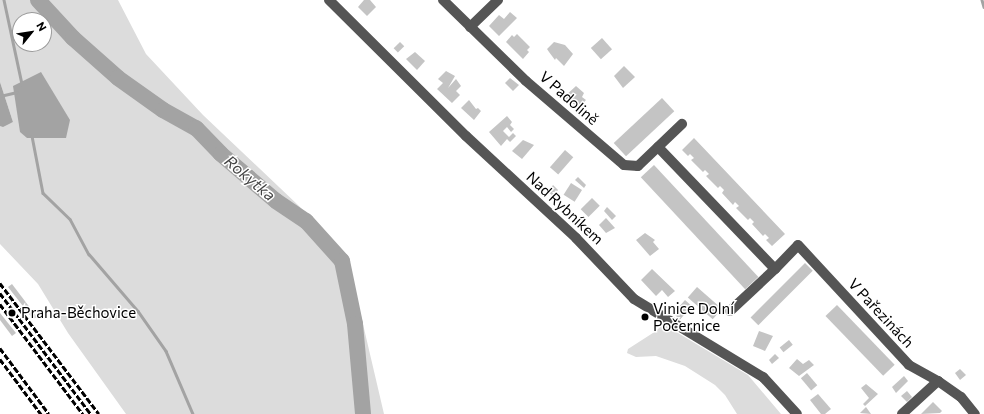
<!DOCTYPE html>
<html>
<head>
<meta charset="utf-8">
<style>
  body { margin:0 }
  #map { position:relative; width:984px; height:414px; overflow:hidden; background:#fff; font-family:Commissioner,sans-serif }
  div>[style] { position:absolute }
  .green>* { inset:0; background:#dcdcdc }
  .water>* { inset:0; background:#a3a3a3 }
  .stream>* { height:2.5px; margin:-1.25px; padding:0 1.25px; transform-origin:1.25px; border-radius:1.25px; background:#a3a3a3 }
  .river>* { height:16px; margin:-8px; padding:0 8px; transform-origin:8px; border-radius:8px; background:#a3a3a3 }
  .building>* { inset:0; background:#c4c4c4; transform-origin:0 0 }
  .minor>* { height:10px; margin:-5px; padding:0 5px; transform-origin:5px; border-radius:5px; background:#555 }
  .rail>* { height:2.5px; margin-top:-1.25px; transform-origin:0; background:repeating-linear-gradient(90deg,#000 0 6px,transparent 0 8px) }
  .dots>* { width:11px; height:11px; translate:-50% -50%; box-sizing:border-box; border:2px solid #fff; border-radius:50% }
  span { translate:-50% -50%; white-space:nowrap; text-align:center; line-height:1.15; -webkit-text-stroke:3px #fff; paint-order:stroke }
  .street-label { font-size:15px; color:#000 }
  .poi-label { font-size:15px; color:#000 }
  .left { translate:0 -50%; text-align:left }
  .water-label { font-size:16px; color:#444; font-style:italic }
  .north { position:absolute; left:12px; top:12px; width:40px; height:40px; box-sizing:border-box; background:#fff; border:1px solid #999; border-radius:50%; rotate:60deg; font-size:11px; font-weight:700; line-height:16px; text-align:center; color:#000 }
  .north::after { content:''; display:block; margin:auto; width:14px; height:18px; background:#000; clip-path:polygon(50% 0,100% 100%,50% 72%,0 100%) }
</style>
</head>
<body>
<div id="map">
  <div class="green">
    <div style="clip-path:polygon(evenodd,0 0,118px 0,146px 54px,203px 115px,299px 206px,348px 260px,384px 414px,126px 414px,68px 333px,38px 284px,0 244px,0 126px,13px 122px,0 82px,0 0,20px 20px,44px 20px,44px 44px,20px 44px,20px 20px)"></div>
    <div style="clip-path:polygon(663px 324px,748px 375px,781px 414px,737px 414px,725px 395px,715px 385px,685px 366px,656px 356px,636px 357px,627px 353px,628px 349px,656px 331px)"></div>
  </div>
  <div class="water">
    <div style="clip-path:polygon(41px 72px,70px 120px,66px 138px,27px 138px,20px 132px,13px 86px)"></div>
    <div style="clip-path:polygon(0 82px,13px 122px,3px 127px,0 126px)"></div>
  </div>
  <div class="stream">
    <div style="left:4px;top:0;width:86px;rotate:77.9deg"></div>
    <div style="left:982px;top:0;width:7px;rotate:74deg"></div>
    <div style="left:0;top:96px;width:17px;rotate:-13deg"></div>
    <div style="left:32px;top:136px;width:58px;rotate:79.1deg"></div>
    <div style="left:43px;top:193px;width:37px;rotate:44deg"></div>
    <div style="left:70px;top:219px;width:40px;rotate:62deg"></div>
    <div style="left:89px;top:254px;width:75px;rotate:49.3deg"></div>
    <div style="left:138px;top:311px;width:49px;rotate:55deg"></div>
    <div style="left:166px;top:351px;width:69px;rotate:66.8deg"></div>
  </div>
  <div class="river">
    <div style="left:38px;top:0;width:52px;rotate:47.4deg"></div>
    <div style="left:73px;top:38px;width:60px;rotate:41.6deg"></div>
    <div style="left:118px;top:78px;width:55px;rotate:35.4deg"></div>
    <div style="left:163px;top:110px;width:38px;rotate:29deg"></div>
    <div style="left:196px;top:128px;width:36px;rotate:46deg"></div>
    <div style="left:221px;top:154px;width:72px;rotate:40.5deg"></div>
    <div style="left:276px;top:201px;width:36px;rotate:34deg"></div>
    <div style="left:306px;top:221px;width:54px;rotate:48deg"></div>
    <div style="left:342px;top:261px;width:64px;rotate:78.3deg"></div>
    <div style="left:355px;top:324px;width:90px;rotate:84.9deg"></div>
  </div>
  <div class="building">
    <div style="clip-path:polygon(364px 0,370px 0,376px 7px,367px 16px,358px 7px)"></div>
    <div style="clip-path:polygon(510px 12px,517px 18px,499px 36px,489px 26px,499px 15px,504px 19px)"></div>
    <div style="clip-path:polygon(517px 34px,530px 47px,527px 50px,529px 52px,523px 59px,506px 42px,512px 35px,514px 37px)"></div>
    <div style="left:602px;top:38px;width:15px;height:15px;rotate:48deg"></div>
    <div style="left:400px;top:42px;width:6px;height:9px;rotate:45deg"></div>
    <div style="clip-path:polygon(554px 42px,565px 45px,573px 54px,564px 66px,556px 58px,555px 60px,549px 52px,547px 49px)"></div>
    <div style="clip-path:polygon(415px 52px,425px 61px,417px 70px,406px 59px)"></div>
    <div style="clip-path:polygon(624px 66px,635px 77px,623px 88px,614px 76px)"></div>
    <div style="clip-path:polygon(446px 71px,455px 76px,448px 88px,456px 79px,461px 86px,456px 91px,460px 95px,452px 103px,437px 89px,443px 83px,438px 79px)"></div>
    <div style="clip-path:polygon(510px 78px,519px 85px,513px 91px,505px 83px)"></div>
    <div style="clip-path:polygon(576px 86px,584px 93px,582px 97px,586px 100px,579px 108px,564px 97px)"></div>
    <div style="left:662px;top:98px;width:18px;height:66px;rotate:47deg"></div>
    <div style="clip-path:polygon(469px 100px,476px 109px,478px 108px,481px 111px,474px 120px,461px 108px)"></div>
    <div style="clip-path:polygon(507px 116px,512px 122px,510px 125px,514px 129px,511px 132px,507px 127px,503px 131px,509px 137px,513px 133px,516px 136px,510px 142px,507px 139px,501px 146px,489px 132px)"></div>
    <div style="clip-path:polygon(694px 138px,785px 234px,772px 246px,766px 240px,769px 238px,765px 234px,763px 236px,752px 224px,754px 222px,750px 218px,748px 220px,736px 208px,739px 206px,735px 202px,733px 205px,722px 193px,724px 190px,720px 186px,718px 188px,706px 176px,709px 174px,705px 170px,703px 172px,691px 160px,694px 158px,690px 154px,688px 156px,682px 150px)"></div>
    <div style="clip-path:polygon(523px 140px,534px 145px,522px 159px,512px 151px)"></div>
    <div style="left:565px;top:150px;width:11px;height:23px;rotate:41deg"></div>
    <div style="left:654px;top:165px;width:153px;height:18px;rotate:47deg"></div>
    <div style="clip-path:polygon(578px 177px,586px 185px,584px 188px,575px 180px)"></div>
    <div style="left:571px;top:183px;width:13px;height:14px;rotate:32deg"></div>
    <div style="clip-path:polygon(553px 185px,558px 190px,553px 196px,548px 192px)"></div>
    <div style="left:592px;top:198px;width:11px;height:16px;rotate:45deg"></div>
    <div style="clip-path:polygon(607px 207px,616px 216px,612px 220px,604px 211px)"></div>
    <div style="clip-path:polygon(606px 218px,615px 228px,606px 233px,599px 225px)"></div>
    <div style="clip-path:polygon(645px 233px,655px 240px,653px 242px,659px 249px,650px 256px,636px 240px)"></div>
    <div style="left:805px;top:263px;width:11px;height:77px;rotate:45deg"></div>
    <div style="clip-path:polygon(652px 269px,675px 291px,668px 297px,662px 290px,656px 296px,641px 280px)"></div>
    <div style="clip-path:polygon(12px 284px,37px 317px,33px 319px,8px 287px)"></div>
    <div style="left:697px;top:287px;width:33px;height:14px;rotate:41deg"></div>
    <div style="left:685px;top:300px;width:9px;height:18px;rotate:41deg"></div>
    <div style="left:837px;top:305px;width:83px;height:16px;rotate:46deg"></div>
    <div style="clip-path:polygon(0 313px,16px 333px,12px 336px,0 320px)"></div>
    <div style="clip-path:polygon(759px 331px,773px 336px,765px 351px,753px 346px)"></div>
    <div style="left:789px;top:340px;width:6px;height:12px;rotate:51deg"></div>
    <div style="clip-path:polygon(775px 354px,779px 358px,772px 364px,769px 360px)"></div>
    <div style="clip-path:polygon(797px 359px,803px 364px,809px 360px,814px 365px,799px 376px,789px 368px)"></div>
    <div style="clip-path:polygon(960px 369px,966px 375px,960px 380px,955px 373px)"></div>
    <div style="left:807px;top:373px;width:16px;height:8px;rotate:50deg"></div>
    <div style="clip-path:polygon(904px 376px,908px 381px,896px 393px,892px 387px)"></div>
    <div style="clip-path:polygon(866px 384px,878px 394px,865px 406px,863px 404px,869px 398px,861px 388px)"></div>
    <div style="clip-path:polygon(907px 391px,912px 397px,907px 402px,901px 396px)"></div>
    <div style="clip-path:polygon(818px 394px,831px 409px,825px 414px,821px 414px,810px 400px)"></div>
    <div style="clip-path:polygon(933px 402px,942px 411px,940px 413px,921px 414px)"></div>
    <div style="clip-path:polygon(866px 407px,871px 414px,860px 413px)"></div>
  </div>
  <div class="minor">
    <div style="left:329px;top:0;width:193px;rotate:44.8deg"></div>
    <div style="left:466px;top:136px;width:150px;rotate:42.8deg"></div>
    <div style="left:576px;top:238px;width:84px;rotate:46.4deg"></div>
    <div style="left:634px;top:299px;width:151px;rotate:31.2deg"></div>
    <div style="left:763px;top:377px;width:50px;rotate:47.4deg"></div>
    <div style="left:443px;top:0;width:116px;rotate:44.3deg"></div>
    <div style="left:526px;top:81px;width:129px;rotate:40.6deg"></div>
    <div style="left:624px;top:165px;width:14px;rotate:4deg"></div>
    <div style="left:638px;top:166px;width:61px;rotate:-43.7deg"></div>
    <div style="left:470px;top:27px;width:39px;rotate:-44deg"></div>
    <div style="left:658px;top:147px;width:169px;rotate:46.2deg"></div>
    <div style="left:775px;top:269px;width:33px;rotate:-46deg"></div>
    <div style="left:798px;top:245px;width:163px;rotate:47.2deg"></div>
    <div style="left:909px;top:365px;width:33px;rotate:29deg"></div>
    <div style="left:938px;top:381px;width:28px;rotate:35deg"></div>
    <div style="left:961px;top:397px;width:22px;rotate:51deg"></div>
    <div style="left:730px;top:311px;width:62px;rotate:-43deg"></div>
    <div style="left:902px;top:414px;width:49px;rotate:-42.5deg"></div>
  </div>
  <div class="rail">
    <div style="left:0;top:283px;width:164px;rotate:52.9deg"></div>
    <div style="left:0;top:293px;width:151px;rotate:53.1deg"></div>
    <div style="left:0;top:304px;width:138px;rotate:53deg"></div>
    <div style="left:0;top:348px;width:82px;rotate:53.4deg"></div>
    <div style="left:0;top:359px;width:69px;rotate:53.3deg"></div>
  </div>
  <div class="dots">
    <div style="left:12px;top:313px;background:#000"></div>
    <div style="left:645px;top:317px;background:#000"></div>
  </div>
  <div class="street-label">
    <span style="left:569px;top:98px;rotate:41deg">V Padolině</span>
    <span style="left:565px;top:208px;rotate:43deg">Nad Rybníkem</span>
    <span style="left:881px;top:313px;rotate:47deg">V Pařezinách</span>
  </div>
  <div class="poi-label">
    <span class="left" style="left:653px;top:317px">Vinice Dolní<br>Počernice</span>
    <span class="left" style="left:21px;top:313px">Praha-Běchovice</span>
  </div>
  <div class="water-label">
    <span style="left:250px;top:178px;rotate:40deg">Rokytka</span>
  </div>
  <div class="north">N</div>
</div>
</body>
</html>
